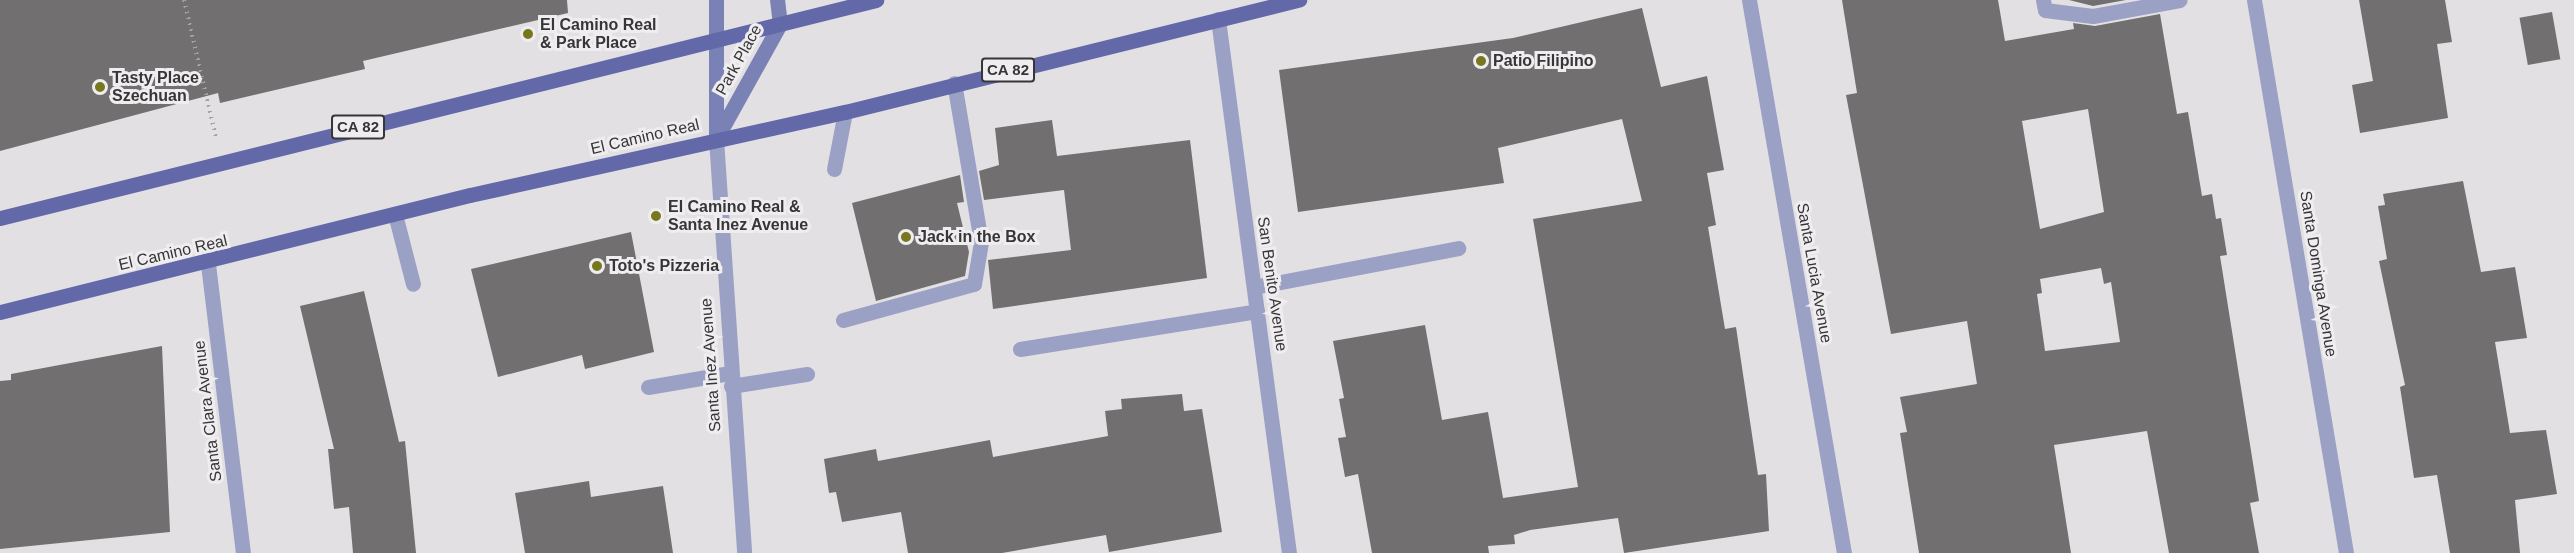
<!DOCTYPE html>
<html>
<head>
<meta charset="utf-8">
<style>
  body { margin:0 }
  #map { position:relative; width:2574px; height:553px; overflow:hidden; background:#e2e0e3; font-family:Helvetica,sans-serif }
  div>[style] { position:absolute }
  .building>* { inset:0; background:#716f70; transform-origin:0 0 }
  .path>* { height:4px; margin-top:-2px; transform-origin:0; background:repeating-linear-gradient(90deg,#a4a2a5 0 1.5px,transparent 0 6px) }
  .lane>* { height:15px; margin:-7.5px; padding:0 7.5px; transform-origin:7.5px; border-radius:7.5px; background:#9ba1c4 }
  .street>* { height:15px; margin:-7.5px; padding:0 7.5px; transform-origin:7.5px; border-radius:7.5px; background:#9ba1c4 }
  .secondary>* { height:15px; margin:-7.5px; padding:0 7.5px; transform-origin:7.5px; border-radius:7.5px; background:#7a81b4 }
  .primary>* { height:15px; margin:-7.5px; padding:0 7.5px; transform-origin:7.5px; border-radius:7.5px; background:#6369a8 }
  .dots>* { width:16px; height:16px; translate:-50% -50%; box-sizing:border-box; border:3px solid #efedf0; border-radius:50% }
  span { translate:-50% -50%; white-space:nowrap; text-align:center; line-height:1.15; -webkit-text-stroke:6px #efedf0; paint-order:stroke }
  .shield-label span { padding:2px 4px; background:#efedf0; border:2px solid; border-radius:4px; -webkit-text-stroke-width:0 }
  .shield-label { font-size:15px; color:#373637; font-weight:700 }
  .poi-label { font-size:16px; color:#373637; font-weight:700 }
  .left { translate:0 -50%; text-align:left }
  .street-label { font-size:16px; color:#373637 }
</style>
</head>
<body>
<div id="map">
  <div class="building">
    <div style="clip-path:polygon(0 0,567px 0,568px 13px,363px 61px,365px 69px,220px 103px,218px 93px,0 151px)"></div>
    <div style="clip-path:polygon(evenodd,1842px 0,1998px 0,2005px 41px,2074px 29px,2073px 23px,2095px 26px,2160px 14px,2177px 114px,2188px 112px,2202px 196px,2212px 194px,2216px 219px,2221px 218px,2227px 255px,2220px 256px,2259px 501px,2250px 503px,2259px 553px,2169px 553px,2147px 431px,2054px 445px,2071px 553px,1919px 553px,1900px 433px,1907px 432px,1900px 397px,1977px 384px,1967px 321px,1891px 334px,1846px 95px,1857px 93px,1842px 0,2088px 109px,2104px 212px,2040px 229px,2022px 121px,2088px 109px,1842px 0,2101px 268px,2104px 284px,2111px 282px,2120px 342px,2045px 351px,2037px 294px,2042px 293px,2040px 279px,2101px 268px)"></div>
    <div style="clip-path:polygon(2069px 0,2126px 0,2093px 6px)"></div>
    <div style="clip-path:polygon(2359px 0,2445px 0,2452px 42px,2437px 44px,2448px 118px,2360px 133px,2352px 85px,2373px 81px)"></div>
    <div style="clip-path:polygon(1642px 8px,1661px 87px,1707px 76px,1724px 170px,1707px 173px,1716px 225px,1708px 227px,1725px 329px,1736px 327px,1758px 475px,1766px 474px,1769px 531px,1624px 553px,1618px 518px,1530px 530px,1514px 535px,1515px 544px,1488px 546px,1489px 553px,1372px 553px,1358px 474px,1345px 477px,1338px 438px,1346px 437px,1339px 399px,1344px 398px,1333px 341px,1425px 325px,1442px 420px,1488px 412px,1503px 498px,1578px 487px,1533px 219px,1642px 201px,1622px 119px,1498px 148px,1504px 183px,1298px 212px,1279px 70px,1513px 38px)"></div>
    <div style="left:2552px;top:12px;width:48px;height:33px;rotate:80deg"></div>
    <div style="clip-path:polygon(1052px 120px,1057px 156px,1190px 140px,1207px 278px,993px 309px,988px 260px,1071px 250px,1064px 190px,984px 200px,979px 171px,999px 165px,995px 128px)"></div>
    <div style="clip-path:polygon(960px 175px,964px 202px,957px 203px,969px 252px,965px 276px,876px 301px,852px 203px)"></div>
    <div style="clip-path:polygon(2463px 181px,2481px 272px,2515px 267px,2527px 338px,2495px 342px,2510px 433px,2546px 430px,2557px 494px,2515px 500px,2520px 553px,2450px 553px,2437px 475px,2414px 478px,2400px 387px,2405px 385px,2379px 261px,2387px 259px,2378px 206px,2385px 205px,2383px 194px)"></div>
    <div style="clip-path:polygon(631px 232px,654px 352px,585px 369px,582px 355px,498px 377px,471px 269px)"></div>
    <div style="clip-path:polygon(364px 291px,399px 442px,405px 441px,416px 553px,353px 553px,349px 507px,334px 509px,328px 449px,334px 449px,300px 306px)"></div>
    <div style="clip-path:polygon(162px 346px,170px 532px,0 549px,0 381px,11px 380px,11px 374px)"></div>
    <div style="clip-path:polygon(1182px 394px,1184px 411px,1202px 409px,1222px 532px,1109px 552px,1106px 535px,1002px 553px,908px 553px,901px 512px,842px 522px,836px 492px,829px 493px,824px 459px,876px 449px,878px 461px,990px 440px,993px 457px,1108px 436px,1105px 411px,1122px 409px,1121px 399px)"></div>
    <div style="clip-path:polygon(589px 481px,591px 497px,663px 486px,673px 553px,525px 553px,515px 493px)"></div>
  </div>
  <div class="path">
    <div style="left:184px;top:0;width:141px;rotate:76.9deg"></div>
  </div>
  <div class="lane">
    <div style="left:2043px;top:0;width:10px;rotate:79deg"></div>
    <div style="left:2045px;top:10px;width:48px;rotate:7.1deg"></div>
    <div style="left:2093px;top:16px;width:88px;rotate:-10.4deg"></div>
    <div style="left:834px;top:169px;width:58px;rotate:-79.1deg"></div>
    <div style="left:395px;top:214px;width:72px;rotate:75.6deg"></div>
    <div style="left:1254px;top:287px;width:208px;rotate:-10.8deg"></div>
    <div style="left:843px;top:320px;width:136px;rotate:-15.4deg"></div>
    <div style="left:974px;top:284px;width:43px;rotate:-80.5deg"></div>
    <div style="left:981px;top:242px;width:161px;rotate:-99.6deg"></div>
    <div style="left:1020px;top:349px;width:240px;rotate:-9.1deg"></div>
    <div style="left:731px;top:386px;width:77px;rotate:-9deg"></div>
    <div style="left:648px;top:387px;width:83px;rotate:-9.7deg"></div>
  </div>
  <div class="street">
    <div style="left:1749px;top:0;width:561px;rotate:80.25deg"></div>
    <div style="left:2254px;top:0;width:561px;rotate:80.55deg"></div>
    <div style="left:1218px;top:19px;width:539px;rotate:82.43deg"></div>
    <div style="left:716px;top:139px;width:415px;rotate:86.1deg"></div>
    <div style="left:208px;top:264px;width:291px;rotate:83.1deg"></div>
  </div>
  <div class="secondary">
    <div style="left:716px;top:0;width:136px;rotate:90deg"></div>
    <div style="left:716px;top:139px;width:132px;rotate:-60.9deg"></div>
    <div style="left:780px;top:24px;width:24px;rotate:-97deg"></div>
  </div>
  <div class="primary">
    <div style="left:0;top:218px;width:903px;rotate:-13.97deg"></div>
    <div style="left:0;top:312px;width:484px;rotate:-14deg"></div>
    <div style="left:470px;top:195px;width:384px;rotate:-12.5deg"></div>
    <div style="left:845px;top:112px;width:468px;rotate:-13.9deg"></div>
  </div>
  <div class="dots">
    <div style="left:528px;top:34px;background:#77771d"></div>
    <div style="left:1481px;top:61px;background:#77771d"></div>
    <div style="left:100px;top:87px;background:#77771d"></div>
    <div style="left:656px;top:216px;background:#77771d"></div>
    <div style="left:906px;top:237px;background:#77771d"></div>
    <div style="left:597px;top:266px;background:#77771d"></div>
  </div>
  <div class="shield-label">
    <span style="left:1008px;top:70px">CA 82</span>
    <span style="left:358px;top:127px">CA 82</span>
  </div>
  <div class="poi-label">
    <span class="left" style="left:540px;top:34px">El Camino Real<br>&amp; Park Place</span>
    <span class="left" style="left:1493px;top:61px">Patio Filipino</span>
    <span class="left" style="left:112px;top:87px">Tasty Place<br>Szechuan</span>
    <span class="left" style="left:668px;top:216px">El Camino Real &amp;<br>Santa Inez Avenue</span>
    <span class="left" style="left:918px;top:237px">Jack in the Box</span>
    <span class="left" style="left:609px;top:266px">Toto's Pizzeria</span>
  </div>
  <div class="street-label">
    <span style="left:739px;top:60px;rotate:-61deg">Park Place</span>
    <span style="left:645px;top:137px;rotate:-13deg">El Camino Real</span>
    <span style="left:173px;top:253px;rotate:-13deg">El Camino Real</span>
    <span style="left:1814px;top:273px;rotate:80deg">Santa Lucia Avenue</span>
    <span style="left:2318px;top:274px;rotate:81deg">Santa Dominga Avenue</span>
    <span style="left:1272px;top:284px;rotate:82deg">San Benito Avenue</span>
    <span style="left:711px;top:365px;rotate:-94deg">Santa Inez Avenue</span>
    <span style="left:208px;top:411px;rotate:-97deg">Santa Clara Avenue</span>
  </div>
</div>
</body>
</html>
